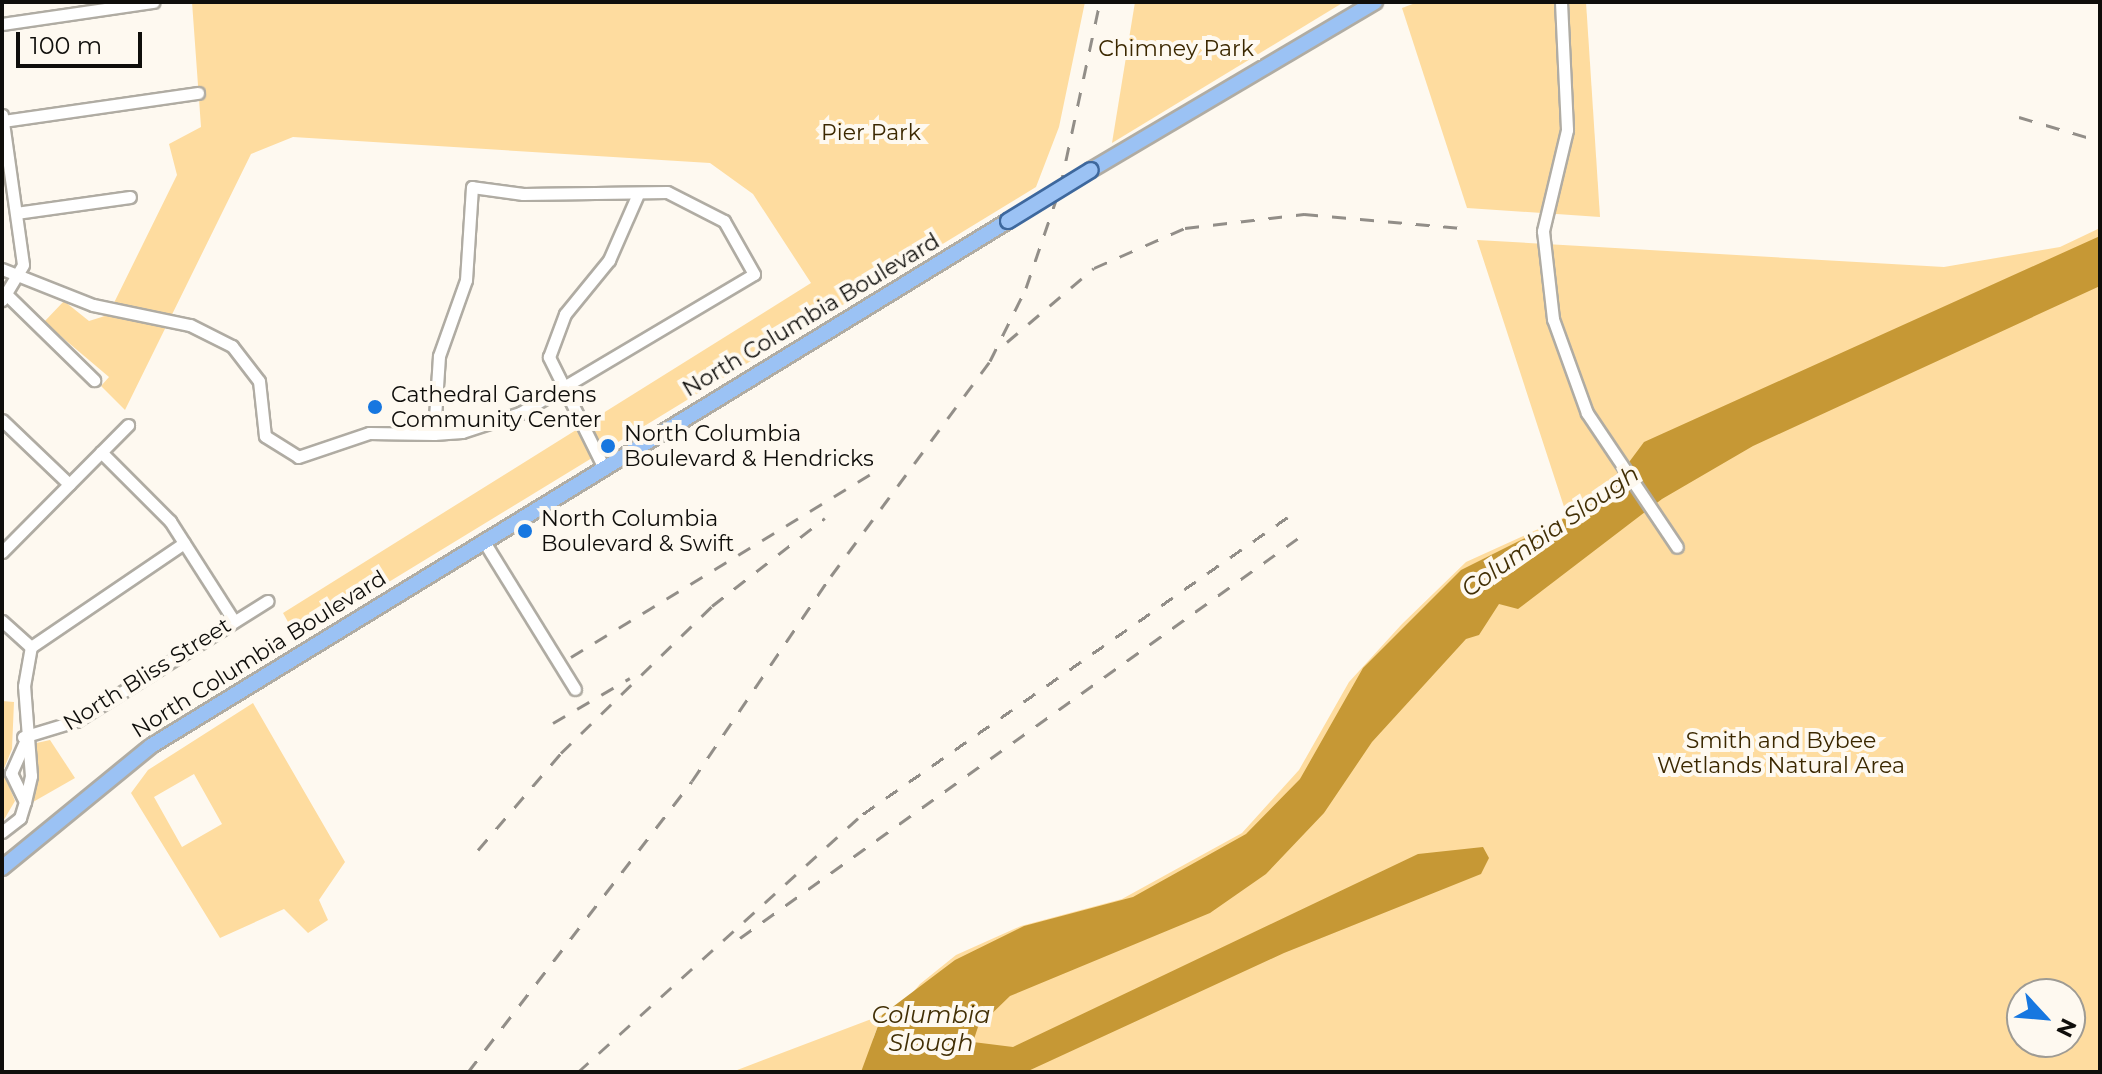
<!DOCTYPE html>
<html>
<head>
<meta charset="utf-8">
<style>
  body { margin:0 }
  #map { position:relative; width:2102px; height:1074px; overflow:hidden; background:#fef9f0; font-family:Montserrat,sans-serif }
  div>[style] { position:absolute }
  .green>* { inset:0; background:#fedc9f }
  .water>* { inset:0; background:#c69835 }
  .roads { filter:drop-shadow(2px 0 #b0aca3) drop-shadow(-2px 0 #b0aca3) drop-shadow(0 2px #b0aca3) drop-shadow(0 -2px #b0aca3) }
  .minor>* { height:11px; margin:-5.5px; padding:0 5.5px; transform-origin:5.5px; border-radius:5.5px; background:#fff }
  .major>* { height:14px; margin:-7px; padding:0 7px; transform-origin:7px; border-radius:7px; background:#9bc2f4 }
  .rail>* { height:3px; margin-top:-1.5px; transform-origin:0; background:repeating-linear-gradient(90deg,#928e88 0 14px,transparent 0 28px) }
  .bridges { filter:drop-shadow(2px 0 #3e689d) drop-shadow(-2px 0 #3e689d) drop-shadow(0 2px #3e689d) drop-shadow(0 -2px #3e689d) }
  .major-bridge>* { height:14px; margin:-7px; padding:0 7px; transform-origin:7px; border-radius:7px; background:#9bc2f4 }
  .dots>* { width:22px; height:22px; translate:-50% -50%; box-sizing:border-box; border:4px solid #fef9f0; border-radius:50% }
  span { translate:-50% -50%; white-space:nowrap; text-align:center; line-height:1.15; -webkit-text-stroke:8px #fef9f0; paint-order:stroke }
  .park-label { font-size:22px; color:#3b2800 }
  .street-label { font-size:22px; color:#0f0e0b }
  .poi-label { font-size:22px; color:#0f0e0b }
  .left { translate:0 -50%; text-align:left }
  .water-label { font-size:24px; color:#422f05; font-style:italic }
  .frame { position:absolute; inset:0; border:4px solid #0f0e0b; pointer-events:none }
  .north { position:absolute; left:2006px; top:978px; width:80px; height:80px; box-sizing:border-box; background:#fef9f0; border:2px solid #9e9b94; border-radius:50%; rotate:116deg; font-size:22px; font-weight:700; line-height:32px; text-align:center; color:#0f0e0b }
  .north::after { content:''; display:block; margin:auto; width:28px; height:36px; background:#1777e0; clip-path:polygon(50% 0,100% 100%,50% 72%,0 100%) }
  .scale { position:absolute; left:16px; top:32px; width:126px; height:36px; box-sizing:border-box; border:4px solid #0f0e0b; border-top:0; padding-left:10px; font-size:24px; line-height:28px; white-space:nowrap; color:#0f0e0b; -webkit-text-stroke:6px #fef9f0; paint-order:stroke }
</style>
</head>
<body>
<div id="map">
  <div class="green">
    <div style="clip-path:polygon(192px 2px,1085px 2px,1059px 127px,1036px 187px,297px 638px,283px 613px,811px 283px,753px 194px,710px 163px,293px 137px,251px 154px,125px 410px,101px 386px,109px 377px,44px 322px,64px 301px,89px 321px,108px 315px,177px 175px,169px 144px,201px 127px)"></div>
    <div style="clip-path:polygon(1135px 2px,1344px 2px,1112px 143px)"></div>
    <div style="clip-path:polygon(1418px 2px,1586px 2px,1600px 217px,1467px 208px,1402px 8px)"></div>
    <div style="clip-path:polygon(evenodd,2100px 228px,2100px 1072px,732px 1072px,882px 1015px,873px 1039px,920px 984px,956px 955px,1021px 926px,1122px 899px,1242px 833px,1299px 770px,1349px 682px,1402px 624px,1466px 562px,1567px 516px,1477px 240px,1944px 267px,2060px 247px,2100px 228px,2022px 994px,2070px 994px,2070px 1042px,2022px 1042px,2022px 994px)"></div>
    <div style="clip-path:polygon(2px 701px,14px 702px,12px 749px,3px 771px,15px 801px,2px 823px)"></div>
    <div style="clip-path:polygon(evenodd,253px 703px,345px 862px,319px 900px,328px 920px,308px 933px,284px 909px,220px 938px,131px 793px,148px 770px,253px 703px,194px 774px,222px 824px,182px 847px,154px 797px,194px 774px)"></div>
    <div style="clip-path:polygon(50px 740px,75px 778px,33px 802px,32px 744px)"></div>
  </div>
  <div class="water">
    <div style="clip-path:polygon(2100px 236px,2100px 286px,1753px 446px,1662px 499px,1518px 609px,1499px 604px,1479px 635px,1466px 639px,1372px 742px,1324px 813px,1266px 874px,1210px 913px,1010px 996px,978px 1027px,973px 1042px,1013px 1047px,1418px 854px,1483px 847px,1489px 858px,1481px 874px,1284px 953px,1026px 1072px,861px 1072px,882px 1015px,955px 960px,1024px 926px,1133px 897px,1246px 834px,1300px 779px,1363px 668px,1461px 570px,1567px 517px,1618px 477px,1644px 442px)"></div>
  </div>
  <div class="roads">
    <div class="minor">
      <div style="left:1561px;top:2px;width:128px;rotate:87.3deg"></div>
      <div style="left:1567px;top:130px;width:104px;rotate:103.4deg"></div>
      <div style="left:1543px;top:231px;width:89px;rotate:83.5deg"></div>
      <div style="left:1553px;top:319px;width:100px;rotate:70.1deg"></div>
      <div style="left:1587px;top:413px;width:161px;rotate:56.1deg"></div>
      <div style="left:2px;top:24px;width:153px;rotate:-8.3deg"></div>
      <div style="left:2px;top:115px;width:151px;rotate:82deg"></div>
      <div style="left:23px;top:265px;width:41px;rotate:121deg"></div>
      <div style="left:3px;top:121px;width:197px;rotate:-8.2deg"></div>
      <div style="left:16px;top:213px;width:115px;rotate:-8deg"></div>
      <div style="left:2px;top:269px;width:98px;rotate:21.6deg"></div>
      <div style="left:93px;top:305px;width:99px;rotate:11.7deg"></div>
      <div style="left:190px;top:325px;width:47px;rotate:26.6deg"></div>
      <div style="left:232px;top:346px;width:44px;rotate:52.4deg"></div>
      <div style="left:259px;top:381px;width:55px;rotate:83.8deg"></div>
      <div style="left:265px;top:436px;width:39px;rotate:32deg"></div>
      <div style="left:298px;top:457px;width:75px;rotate:-18.7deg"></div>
      <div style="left:369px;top:433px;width:65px;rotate:0.9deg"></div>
      <div style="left:434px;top:434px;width:28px;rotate:-4deg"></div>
      <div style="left:462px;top:432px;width:61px;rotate:-18.1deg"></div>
      <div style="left:520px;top:413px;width:272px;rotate:-30.7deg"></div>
      <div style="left:754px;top:274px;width:61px;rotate:-119.5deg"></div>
      <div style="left:724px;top:221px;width:64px;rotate:-153deg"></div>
      <div style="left:667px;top:192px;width:144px;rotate:179.2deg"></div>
      <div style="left:523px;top:194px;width:51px;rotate:-172.2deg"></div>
      <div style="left:472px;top:187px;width:93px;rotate:93.7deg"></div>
      <div style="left:466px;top:280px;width:81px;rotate:109.6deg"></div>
      <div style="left:439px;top:356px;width:78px;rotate:93.7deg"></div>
      <div style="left:7px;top:295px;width:122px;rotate:44.3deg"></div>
      <div style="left:2px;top:420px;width:93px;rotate:43.7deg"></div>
      <div style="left:101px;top:452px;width:98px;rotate:45deg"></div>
      <div style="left:170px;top:521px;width:119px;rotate:57.4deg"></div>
      <div style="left:603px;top:466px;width:122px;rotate:-116.4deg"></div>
      <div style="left:549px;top:357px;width:46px;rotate:-69.6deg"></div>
      <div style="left:565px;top:314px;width:70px;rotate:-50.8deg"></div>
      <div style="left:609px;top:260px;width:72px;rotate:-66.3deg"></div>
      <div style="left:483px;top:540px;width:175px;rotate:58.3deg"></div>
      <div style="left:2px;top:552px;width:179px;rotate:-45.2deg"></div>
      <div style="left:2px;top:621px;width:39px;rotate:42deg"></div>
      <div style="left:23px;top:737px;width:55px;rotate:-16.8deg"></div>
      <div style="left:76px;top:721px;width:226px;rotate:-32.1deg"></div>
      <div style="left:24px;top:744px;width:32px;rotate:114deg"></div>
      <div style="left:11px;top:773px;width:32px;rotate:64deg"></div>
      <div style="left:25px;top:802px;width:27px;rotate:-77deg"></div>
      <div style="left:31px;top:776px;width:90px;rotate:-94.4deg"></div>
      <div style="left:24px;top:686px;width:40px;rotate:-80deg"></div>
      <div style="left:31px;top:647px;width:185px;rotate:-34.2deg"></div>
      <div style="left:2px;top:832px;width:23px;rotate:-38deg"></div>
      <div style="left:20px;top:818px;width:17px;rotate:-73deg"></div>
    </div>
    <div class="major">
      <div style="left:1091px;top:170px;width:330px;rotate:-30.6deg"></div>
      <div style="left:2px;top:868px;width:193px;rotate:-39.3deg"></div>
      <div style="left:151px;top:746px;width:1005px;rotate:-31.49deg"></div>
    </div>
  </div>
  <div class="rail">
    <div style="left:2019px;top:117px;width:84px;rotate:16.5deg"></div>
    <div style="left:1007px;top:342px;width:114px;rotate:-40.4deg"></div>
    <div style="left:1094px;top:268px;width:99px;rotate:-23.7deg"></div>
    <div style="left:1185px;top:228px;width:120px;rotate:-6.7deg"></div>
    <div style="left:1304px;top:214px;width:158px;rotate:5.1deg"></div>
    <div style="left:571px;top:657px;width:354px;rotate:-31.4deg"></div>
    <div style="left:553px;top:723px;width:89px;rotate:-30.3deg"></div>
    <div style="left:478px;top:850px;width:128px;rotate:-49.4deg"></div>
    <div style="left:561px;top:753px;width:211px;rotate:-44.2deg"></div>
    <div style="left:712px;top:606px;width:143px;rotate:-37.9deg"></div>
    <div style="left:740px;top:938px;width:699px;rotate:-35.62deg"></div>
    <div style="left:468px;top:1072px;width:367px;rotate:-52.4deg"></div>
    <div style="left:692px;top:781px;width:248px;rotate:-55.9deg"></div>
    <div style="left:831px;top:576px;width:267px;rotate:-53.5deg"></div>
    <div style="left:990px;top:361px;width:81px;rotate:-63.7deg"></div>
    <div style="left:1026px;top:288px;width:106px;rotate:-71.2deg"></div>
    <div style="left:1060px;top:188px;width:190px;rotate:-77.9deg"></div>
    <div style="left:578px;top:1072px;width:384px;rotate:-42.2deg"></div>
    <div style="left:863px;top:814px;width:527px;rotate:-34.96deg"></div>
  </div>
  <div class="bridges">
    <div class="major-bridge">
      <div style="left:1008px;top:221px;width:97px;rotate:-31.6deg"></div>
    </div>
  </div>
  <div class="dots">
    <div style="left:375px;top:407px;background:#1777e0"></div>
    <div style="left:608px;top:446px;background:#1777e0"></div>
    <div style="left:525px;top:531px;background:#1777e0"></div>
  </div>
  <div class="park-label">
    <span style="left:1176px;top:49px">Chimney Park</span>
    <span style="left:871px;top:133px">Pier Park</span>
    <span style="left:1781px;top:753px">Smith and Bybee<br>Wetlands Natural Area</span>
  </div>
  <div class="street-label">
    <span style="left:811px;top:315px;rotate:-31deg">North Columbia Boulevard</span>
    <span style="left:259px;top:654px;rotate:-32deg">North Columbia Boulevard</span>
    <span style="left:147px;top:674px;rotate:-32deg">North Bliss Street</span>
  </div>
  <div class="poi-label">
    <span class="left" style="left:391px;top:407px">Cathedral Gardens<br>Community Center</span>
    <span class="left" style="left:624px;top:446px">North Columbia<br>Boulevard &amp; Hendricks</span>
    <span class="left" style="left:541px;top:531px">North Columbia<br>Boulevard &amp; Swift</span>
  </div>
  <div class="water-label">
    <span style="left:1550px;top:531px;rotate:-35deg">Columbia Slough</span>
    <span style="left:931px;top:1029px">Columbia<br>Slough</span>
  </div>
  <div class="frame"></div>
  <div class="north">N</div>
  <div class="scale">100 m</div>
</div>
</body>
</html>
